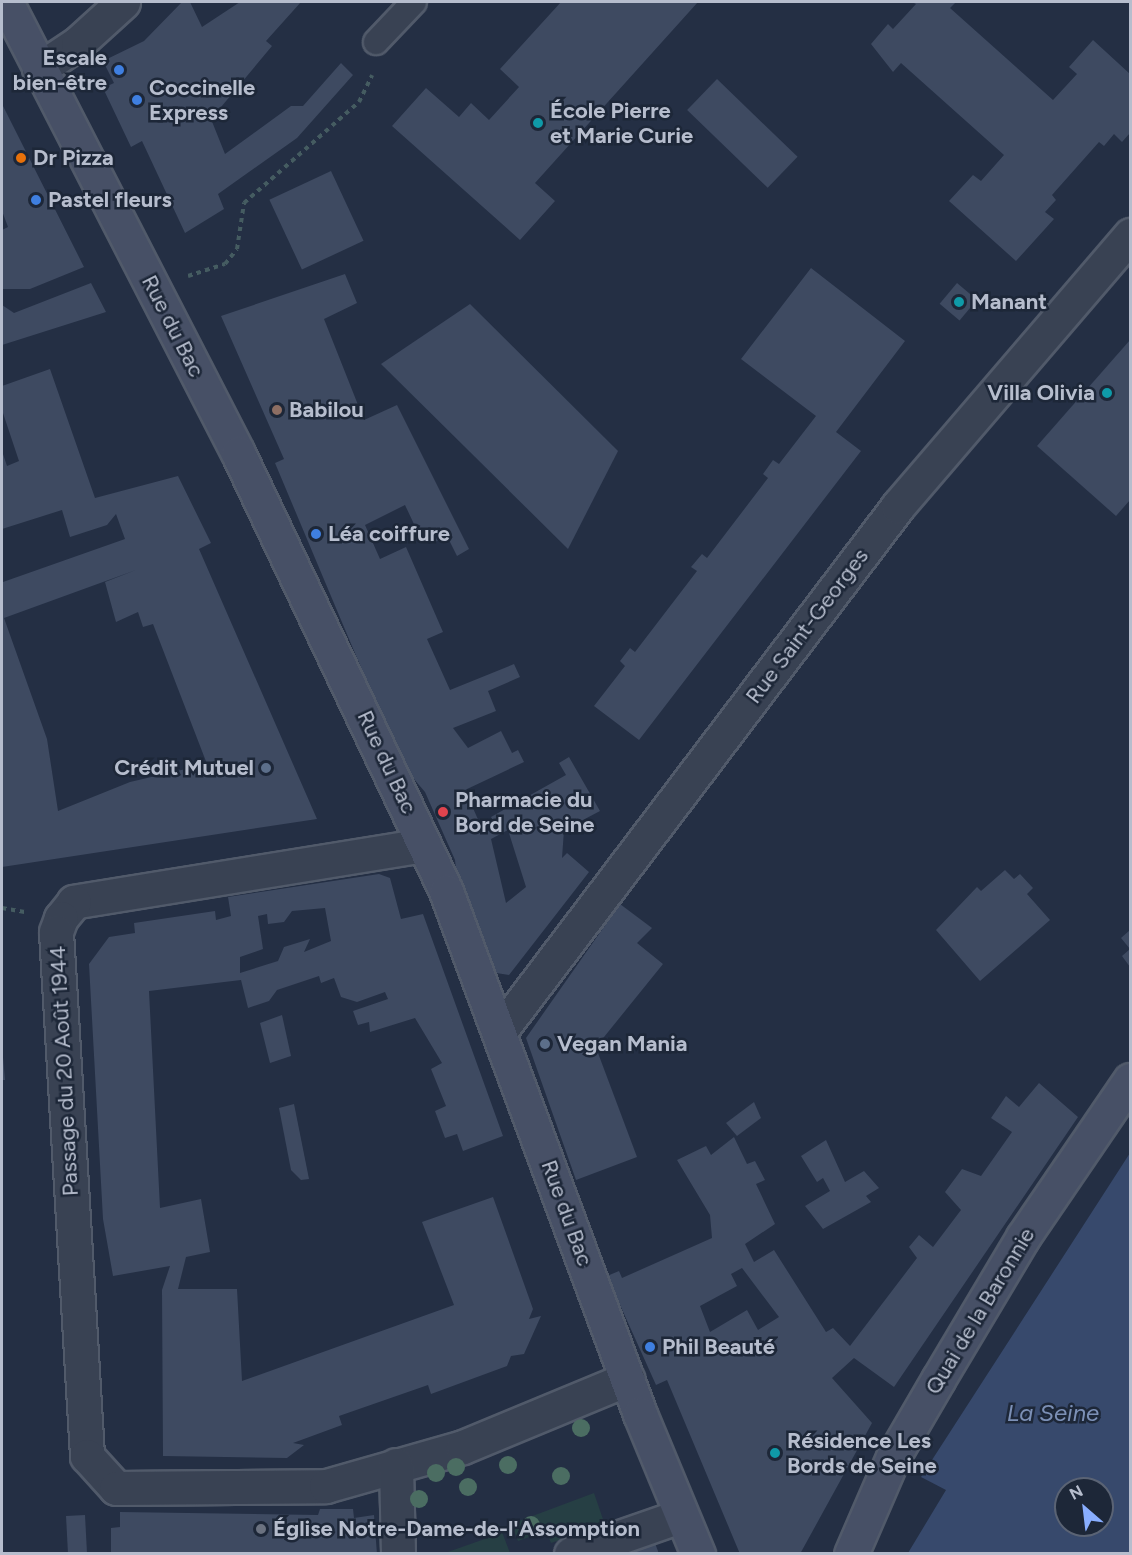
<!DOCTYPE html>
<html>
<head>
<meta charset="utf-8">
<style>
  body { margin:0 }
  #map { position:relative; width:1132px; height:1555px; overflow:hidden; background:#242f44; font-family:Figtree,sans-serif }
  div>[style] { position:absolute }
  .green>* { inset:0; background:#263f44 }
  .water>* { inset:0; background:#37496c }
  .building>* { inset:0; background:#3e4a61; transform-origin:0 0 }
  .path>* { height:4px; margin-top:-2px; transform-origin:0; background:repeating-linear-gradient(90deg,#455c61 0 4.5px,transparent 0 9px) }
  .roads { filter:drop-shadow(2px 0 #515a6a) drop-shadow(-2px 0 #515a6a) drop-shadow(0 2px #515a6a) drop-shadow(0 -2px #515a6a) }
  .lane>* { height:24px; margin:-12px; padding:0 12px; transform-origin:12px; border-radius:12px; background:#394253 }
  .street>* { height:33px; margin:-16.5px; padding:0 16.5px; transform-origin:16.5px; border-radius:16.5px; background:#394253 }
  .secondary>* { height:33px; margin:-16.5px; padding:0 16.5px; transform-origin:16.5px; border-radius:16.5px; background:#475066 }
  .trees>* { width:18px; height:18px; margin:-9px; border-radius:50%; background:#4b6d62 }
  .dots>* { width:16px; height:16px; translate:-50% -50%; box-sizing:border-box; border:3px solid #1d2738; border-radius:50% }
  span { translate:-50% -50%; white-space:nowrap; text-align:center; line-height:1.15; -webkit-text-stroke:5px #1d2738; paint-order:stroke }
  .poi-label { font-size:22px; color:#b6bdcd; font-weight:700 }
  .right { translate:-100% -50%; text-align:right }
  .left { translate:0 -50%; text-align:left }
  .street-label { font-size:22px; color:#b6bdcd }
  .water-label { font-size:24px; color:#7c90b6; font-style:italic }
  .frame { position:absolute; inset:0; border:3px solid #b6bdcd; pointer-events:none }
  .north { position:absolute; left:1054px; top:1477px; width:60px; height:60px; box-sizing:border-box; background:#1d2738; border:2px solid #5a6374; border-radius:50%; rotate:332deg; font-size:16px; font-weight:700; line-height:24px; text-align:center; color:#b6bdcd }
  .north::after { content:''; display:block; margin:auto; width:21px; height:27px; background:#89aeff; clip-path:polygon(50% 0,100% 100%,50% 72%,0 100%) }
</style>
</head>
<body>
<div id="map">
  <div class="green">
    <div style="clip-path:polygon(594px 1493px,605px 1525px,551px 1543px,546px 1531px,518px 1541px,511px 1524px)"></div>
    <div style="clip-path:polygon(499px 1524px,510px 1553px,445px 1553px,496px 1535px,493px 1526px)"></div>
  </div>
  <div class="water">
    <div style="clip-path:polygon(evenodd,1130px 1153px,1130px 1553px,908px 1553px,946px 1490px,921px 1477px,1130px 1153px,1066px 1489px,1102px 1489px,1102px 1525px,1066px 1525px,1066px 1489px)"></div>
  </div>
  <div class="building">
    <div style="clip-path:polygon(182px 2px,190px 2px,202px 27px,240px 2px,301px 2px,266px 41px,272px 46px,211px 119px,225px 154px,291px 106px,303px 106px,341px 63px,353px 75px,297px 138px,218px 194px,224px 209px,185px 233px,142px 141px,131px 147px,103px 88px,114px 83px,103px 61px,144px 41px)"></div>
    <div style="clip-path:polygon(561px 2px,698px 2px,535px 183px,555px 201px,520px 240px,392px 126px,426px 88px,459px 117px,471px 103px,489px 120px,519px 87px,500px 69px)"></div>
    <div style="clip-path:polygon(912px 2px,956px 2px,950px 8px,1053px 100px,1077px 74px,1069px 67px,1093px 40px,1130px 74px,1130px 133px,1122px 142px,1114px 134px,1104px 146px,1099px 142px,1052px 195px,1056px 200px,1045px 212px,1054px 219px,1016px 261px,949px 201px,973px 175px,981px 181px,1004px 155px,901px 63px,893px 72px,871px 44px,888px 24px,893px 29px,916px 4px)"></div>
    <div style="left:717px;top:79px;width:112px;height:43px;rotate:44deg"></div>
    <div style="clip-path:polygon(2px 104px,84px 267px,30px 289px,2px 289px,2px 230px,8px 227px,2px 211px)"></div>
    <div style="left:331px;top:171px;width:77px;height:68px;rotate:65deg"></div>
    <div style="clip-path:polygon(811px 268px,905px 341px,836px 432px,861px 451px,639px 740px,594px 706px,625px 666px,620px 661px,630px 648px,635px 652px,697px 571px,691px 567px,702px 554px,707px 558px,768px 478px,763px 474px,773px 460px,779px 464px,816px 416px,741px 359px)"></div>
    <div style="clip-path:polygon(evenodd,345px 274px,357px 303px,324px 319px,364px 420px,397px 405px,469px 549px,457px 556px,447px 536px,435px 542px,431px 534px,421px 539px,405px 505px,365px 525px,380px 559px,406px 547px,443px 632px,427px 639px,450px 690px,514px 664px,520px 677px,488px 691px,496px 711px,453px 728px,468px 748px,501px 731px,512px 753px,518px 750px,524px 762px,465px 790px,484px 833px,496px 827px,491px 817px,566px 775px,559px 763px,569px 757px,600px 811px,564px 830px,562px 858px,567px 853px,589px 872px,509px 975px,490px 972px,459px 897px,455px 860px,425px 792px,402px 765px,275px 463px,284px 459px,221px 316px,345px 274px,508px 830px,526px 887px,506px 903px,491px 839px,508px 830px)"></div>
    <div style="clip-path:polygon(91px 283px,106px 312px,2px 345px,2px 305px,14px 313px)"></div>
    <div style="left:957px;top:283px;width:26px;height:27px;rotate:40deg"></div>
    <div style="clip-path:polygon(470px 304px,618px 451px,568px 549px,381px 364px)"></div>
    <div style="clip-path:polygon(1130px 340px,1130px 500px,1116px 516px,1037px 446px)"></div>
    <div style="clip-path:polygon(evenodd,50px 369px,95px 498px,178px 476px,211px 543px,199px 549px,317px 819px,2px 867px,2px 578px,3px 582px,125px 539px,116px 514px,107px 525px,70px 537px,62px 510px,2px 529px,2px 451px,7px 466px,19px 461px,2px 410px,2px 386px,50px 369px,136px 570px,105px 582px,116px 622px,138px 612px,143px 627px,153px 624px,207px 764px,130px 782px,58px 811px,47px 739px,4px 618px,136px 570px)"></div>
    <div style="clip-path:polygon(1005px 870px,1014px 879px,1020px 874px,1033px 888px,1027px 894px,1050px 920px,980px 981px,936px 930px,977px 887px,981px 891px)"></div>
    <div style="clip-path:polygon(evenodd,379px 874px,390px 878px,401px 919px,423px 914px,503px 1136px,463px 1151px,457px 1134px,445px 1138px,435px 1111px,446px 1106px,431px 1069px,442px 1063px,415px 1018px,370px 1032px,369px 1022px,358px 1025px,353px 1011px,388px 999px,385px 992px,357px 1002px,341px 997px,334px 978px,321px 983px,319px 976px,277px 990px,269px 1001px,248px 1008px,241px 980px,149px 991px,160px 1208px,201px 1199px,210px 1252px,186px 1257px,178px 1289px,237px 1289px,242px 1381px,454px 1305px,422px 1222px,493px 1197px,533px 1309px,529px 1319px,541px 1316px,524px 1354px,511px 1356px,507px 1366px,431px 1394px,428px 1385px,339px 1416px,342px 1425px,293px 1443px,304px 1445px,287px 1458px,163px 1456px,162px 1290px,170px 1266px,113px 1276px,103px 1219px,89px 964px,109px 937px,135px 933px,134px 923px,215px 911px,216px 920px,231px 916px,228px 897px,379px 874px,325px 908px,331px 941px,304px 952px,310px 939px,284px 947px,278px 961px,240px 973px,240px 957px,263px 949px,258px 916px,267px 914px,268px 924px,284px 922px,292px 911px,325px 908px)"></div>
    <div style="clip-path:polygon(620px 904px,652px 928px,637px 943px,663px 964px,600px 1042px,598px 1053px,637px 1157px,576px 1180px,526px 1038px)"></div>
    <div style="clip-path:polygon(1130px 930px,1130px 967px,1122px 956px,1130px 949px,1121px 938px)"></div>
    <div style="clip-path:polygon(282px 1015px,291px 1056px,270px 1063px,260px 1023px)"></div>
    <div style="clip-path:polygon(2px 1057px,3px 1057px,5px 1080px,2px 1080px)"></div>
    <div style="clip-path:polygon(evenodd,1039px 1083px,1078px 1117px,894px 1387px,854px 1358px,832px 1378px,872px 1423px,800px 1554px,740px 1554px,667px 1380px,656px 1385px,607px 1276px,619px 1271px,622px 1278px,712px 1238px,710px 1215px,677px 1160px,706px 1146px,711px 1155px,734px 1137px,747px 1164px,755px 1161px,765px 1180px,756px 1184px,775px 1224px,745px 1244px,754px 1262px,774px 1250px,826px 1332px,833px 1328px,850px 1346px,917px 1258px,909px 1247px,919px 1235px,933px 1247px,961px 1210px,945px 1192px,962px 1169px,981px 1176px,1012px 1132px,991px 1118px,1006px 1096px,1019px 1107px,1039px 1083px,742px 1268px,779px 1317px,758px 1330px,747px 1310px,710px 1332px,700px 1306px,737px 1286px,731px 1274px,742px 1268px)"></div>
    <div style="clip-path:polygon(754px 1102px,761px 1118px,737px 1136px,726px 1123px)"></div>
    <div style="clip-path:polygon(294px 1104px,309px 1179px,301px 1180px,291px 1170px,279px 1108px)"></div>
    <div style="clip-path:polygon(826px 1140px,845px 1182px,864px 1171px,879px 1188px,866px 1196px,871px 1202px,823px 1229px,805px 1206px,830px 1191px,823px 1178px,817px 1182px,801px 1156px)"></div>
    <div style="clip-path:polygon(320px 1509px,353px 1509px,354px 1518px,374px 1515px,377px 1554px,111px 1554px,111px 1528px,120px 1527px,120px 1512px,318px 1515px)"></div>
    <div style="left:85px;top:1515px;width:38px;height:19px;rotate:87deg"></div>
    <div style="clip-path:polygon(655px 1543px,659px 1554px,623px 1554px,623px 1553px)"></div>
  </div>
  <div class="path">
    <div style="left:188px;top:276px;width:39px;rotate:-18deg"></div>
    <div style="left:225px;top:264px;width:19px;rotate:-51deg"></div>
    <div style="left:237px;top:249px;width:47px;rotate:-81.3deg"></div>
    <div style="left:244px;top:203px;width:153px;rotate:-41.3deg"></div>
    <div style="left:359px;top:102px;width:30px;rotate:-64deg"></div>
    <div style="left:2px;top:908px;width:23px;rotate:10deg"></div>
  </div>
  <div class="roads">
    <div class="lane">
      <div style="left:376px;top:42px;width:55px;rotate:-46.5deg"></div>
    </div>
    <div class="street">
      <div style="left:39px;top:69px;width:47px;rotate:-33.7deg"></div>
      <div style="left:78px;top:43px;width:61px;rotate:-42.3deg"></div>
      <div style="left:424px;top:845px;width:355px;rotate:170.8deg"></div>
      <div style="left:74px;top:902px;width:21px;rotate:129deg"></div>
      <div style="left:61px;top:918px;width:15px;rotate:110deg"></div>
      <div style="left:56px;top:932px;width:525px;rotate:86.61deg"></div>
      <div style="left:87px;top:1456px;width:43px;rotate:47.8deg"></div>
      <div style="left:116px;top:1488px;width:210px;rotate:-0.5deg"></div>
      <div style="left:326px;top:1486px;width:142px;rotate:-15.9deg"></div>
      <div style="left:463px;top:1447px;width:178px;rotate:-22.5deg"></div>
      <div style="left:500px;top:1031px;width:659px;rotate:-52.83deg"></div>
      <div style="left:898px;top:506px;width:357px;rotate:-49.4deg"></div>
      <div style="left:396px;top:1465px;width:89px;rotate:88.7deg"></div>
      <div style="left:571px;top:1554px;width:115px;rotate:-19.2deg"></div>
    </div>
    <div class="secondary">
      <div style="left:6px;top:2px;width:507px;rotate:62.78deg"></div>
      <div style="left:238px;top:453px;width:485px;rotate:64.6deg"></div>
      <div style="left:446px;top:891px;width:558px;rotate:69.65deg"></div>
      <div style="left:640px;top:1414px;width:152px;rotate:67.5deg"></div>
      <div style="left:851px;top:1554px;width:106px;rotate:-66.6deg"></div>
      <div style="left:893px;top:1457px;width:91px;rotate:-59.8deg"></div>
      <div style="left:939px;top:1378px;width:164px;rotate:-59.2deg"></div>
      <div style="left:1023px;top:1237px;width:190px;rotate:-55.7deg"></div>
    </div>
  </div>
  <div class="trees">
    <div style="left:581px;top:1428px"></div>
    <div style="left:508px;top:1465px"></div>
    <div style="left:456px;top:1467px"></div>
    <div style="left:436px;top:1473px"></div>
    <div style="left:561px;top:1476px"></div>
    <div style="left:468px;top:1487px"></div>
    <div style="left:419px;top:1499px"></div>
    <div style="left:531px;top:1525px"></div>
  </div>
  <div class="dots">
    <div style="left:119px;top:70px;background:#3f7fe0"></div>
    <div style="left:137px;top:100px;background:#3f7fe0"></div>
    <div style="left:538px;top:123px;background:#0f9aa8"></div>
    <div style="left:21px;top:158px;background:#e8710a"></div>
    <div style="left:36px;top:200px;background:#3f7fe0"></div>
    <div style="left:959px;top:302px;background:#0f9aa8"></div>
    <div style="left:1107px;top:393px;background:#0f9aa8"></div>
    <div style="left:277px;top:410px;background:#8d6e63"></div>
    <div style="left:316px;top:534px;background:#3f7fe0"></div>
    <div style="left:266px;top:768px;background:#5c6f8a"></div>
    <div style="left:443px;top:812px;background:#e0444e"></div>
    <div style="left:545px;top:1044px;background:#5c6f8a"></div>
    <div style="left:650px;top:1347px;background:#3f7fe0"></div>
    <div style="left:775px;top:1453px;background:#0f9aa8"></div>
    <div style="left:261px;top:1529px;background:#6b7280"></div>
  </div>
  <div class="poi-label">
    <span class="right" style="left:107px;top:70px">Escale<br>bien-être</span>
    <span class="left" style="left:149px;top:100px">Coccinelle<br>Express</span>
    <span class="left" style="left:550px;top:123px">École Pierre<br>et Marie Curie</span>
    <span class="left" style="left:33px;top:158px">Dr Pizza</span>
    <span class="left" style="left:48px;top:200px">Pastel fleurs</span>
    <span class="left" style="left:971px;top:302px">Manant</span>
    <span class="right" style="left:1095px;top:393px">Villa Olivia</span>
    <span class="left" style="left:289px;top:410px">Babilou</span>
    <span class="left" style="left:328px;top:534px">Léa coiffure</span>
    <span class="right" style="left:254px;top:768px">Crédit Mutuel</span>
    <span class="left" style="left:455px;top:812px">Pharmacie du<br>Bord de Seine</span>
    <span class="left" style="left:557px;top:1044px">Vegan Mania</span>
    <span class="left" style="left:662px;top:1347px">Phil Beauté</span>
    <span class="left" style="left:787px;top:1453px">Résidence Les<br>Bords de Seine</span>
    <span class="left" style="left:273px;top:1529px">Église Notre-Dame-de-l'Assomption</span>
  </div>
  <div class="street-label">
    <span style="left:173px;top:326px;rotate:63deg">Rue du Bac</span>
    <span style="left:807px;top:626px;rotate:-53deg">Rue Saint-Georges</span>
    <span style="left:387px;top:762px;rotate:65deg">Rue du Bac</span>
    <span style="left:64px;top:1071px;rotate:-93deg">Passage du 20 Août 1944</span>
    <span style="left:567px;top:1213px;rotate:70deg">Rue du Bac</span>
    <span style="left:980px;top:1311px;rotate:-59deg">Quai de la Baronnie</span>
  </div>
  <div class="water-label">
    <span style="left:1053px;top:1413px">La Seine</span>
  </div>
  <div class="frame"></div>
  <div class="north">N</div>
</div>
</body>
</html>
